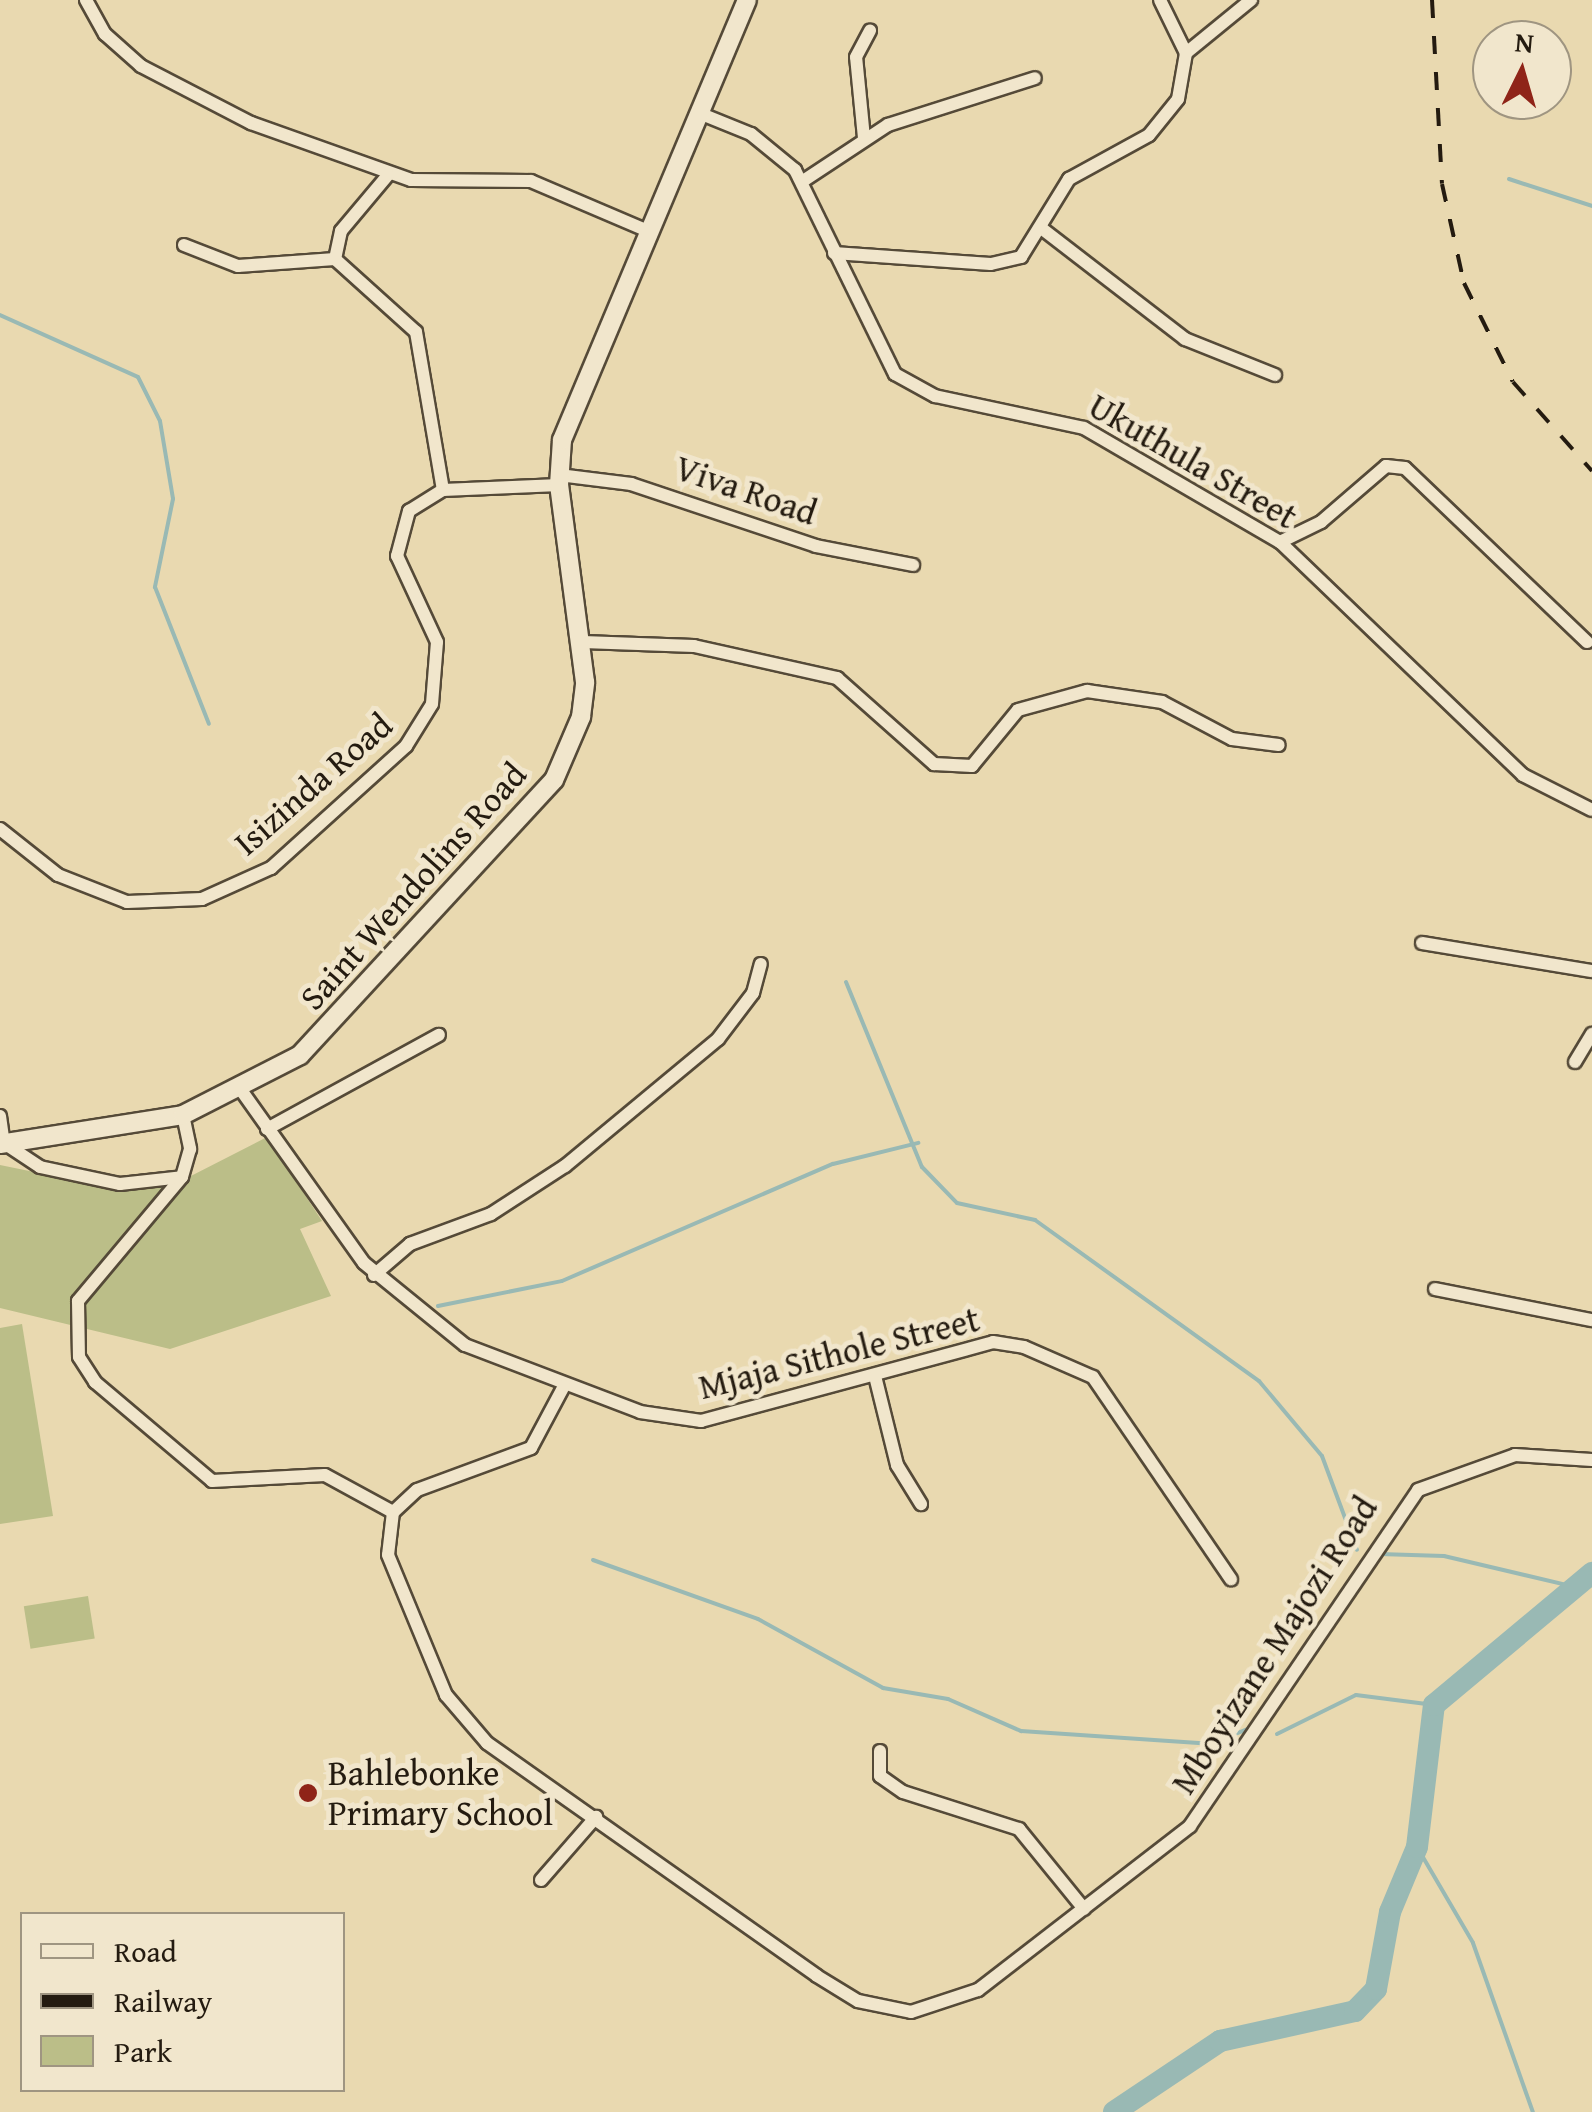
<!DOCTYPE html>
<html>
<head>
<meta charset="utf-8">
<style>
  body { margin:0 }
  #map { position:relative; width:1592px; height:2112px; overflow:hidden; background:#e9d9b0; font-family:"Gentium Book Plus",serif }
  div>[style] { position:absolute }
  .green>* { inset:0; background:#bbbe88; transform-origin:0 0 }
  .stream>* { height:4px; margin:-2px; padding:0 2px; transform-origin:2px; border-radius:2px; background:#99b9b4 }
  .river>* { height:22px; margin:-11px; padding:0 11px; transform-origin:11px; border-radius:11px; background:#99b9b4 }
  .roads { filter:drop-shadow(2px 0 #554a38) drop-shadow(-2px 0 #554a38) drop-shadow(0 2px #554a38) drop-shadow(0 -2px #554a38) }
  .street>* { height:12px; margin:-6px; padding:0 6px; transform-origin:6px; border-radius:6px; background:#f1e6cc }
  .secondary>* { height:18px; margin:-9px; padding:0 9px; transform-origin:9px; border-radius:9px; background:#f1e6cc }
  .rail>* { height:4px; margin-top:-2px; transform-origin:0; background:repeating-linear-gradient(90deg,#241b10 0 18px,transparent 0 36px) }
  .dots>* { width:28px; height:28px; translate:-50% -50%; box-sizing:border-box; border:5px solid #f1e6cc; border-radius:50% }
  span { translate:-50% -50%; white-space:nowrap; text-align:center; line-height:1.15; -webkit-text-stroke:10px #f1e6cc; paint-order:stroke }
  .street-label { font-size:35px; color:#241b10 }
  .poi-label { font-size:35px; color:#241b10 }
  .left { translate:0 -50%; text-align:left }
  .legend { position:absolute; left:20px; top:1912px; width:325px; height:180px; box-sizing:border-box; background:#f1e6cc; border:2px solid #9f9581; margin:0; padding:12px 18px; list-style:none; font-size:30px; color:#241b10 }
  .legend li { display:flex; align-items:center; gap:20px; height:50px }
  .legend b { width:50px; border:2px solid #9f9581 }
  .north { position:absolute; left:1472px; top:20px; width:100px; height:100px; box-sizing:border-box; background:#f1e6cc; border:2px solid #9f9581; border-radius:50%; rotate:5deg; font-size:28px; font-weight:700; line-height:40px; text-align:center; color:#241b10 }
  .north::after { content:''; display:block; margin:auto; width:35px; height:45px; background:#8f2418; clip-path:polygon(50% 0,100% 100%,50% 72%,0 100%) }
</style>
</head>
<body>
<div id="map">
  <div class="green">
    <div style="clip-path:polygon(267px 1137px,322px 1221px,300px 1229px,331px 1296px,170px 1349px,0 1308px,0 1165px,127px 1191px,187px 1178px)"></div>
    <div style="clip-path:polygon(22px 1324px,53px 1516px,0 1524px,0 1328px)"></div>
    <div style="left:88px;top:1596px;width:43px;height:65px;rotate:81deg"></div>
  </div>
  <div class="stream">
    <div style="left:1509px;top:179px;width:87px;rotate:18deg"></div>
    <div style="left:0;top:315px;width:151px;rotate:24.2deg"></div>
    <div style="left:138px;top:377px;width:49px;rotate:63.4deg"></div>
    <div style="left:160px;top:421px;width:79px;rotate:80.5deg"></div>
    <div style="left:173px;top:499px;width:90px;rotate:101.6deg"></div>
    <div style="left:155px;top:587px;width:147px;rotate:68.5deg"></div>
    <div style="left:846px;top:982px;width:200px;rotate:67.7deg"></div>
    <div style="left:922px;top:1167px;width:50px;rotate:45.8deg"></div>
    <div style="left:957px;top:1203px;width:80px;rotate:12.3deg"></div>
    <div style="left:1035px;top:1220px;width:276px;rotate:35.7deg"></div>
    <div style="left:1259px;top:1381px;width:98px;rotate:50deg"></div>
    <div style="left:1322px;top:1456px;width:100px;rotate:69.6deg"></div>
    <div style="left:438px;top:1306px;width:126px;rotate:-11.4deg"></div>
    <div style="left:562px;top:1281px;width:295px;rotate:-23.4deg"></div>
    <div style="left:833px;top:1164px;width:88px;rotate:-13.9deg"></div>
    <div style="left:1379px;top:1554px;width:65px;rotate:1.8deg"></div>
    <div style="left:1444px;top:1556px;width:130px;rotate:13.3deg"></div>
    <div style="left:593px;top:1560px;width:175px;rotate:19.7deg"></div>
    <div style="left:758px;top:1619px;width:143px;rotate:28.9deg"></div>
    <div style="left:883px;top:1688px;width:66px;rotate:9.6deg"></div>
    <div style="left:948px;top:1699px;width:80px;rotate:23.7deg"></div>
    <div style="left:1021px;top:1731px;width:189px;rotate:3.9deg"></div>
    <div style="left:1210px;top:1744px;width:43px;rotate:-21.8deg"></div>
    <div style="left:1277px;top:1734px;width:88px;rotate:-26.3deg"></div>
    <div style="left:1356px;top:1695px;width:79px;rotate:7.3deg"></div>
    <div style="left:1417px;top:1847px;width:111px;rotate:59.7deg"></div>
    <div style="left:1473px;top:1943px;width:179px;rotate:70.5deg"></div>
    <div style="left:1126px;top:2106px;width:7px;rotate:56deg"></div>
  </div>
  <div class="river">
    <div style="left:1114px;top:2112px;width:128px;rotate:-33.8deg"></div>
    <div style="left:1220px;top:2041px;width:138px;rotate:-12.5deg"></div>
    <div style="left:1355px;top:2011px;width:30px;rotate:-46deg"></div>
    <div style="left:1376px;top:1989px;width:78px;rotate:-79.7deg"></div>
    <div style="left:1390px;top:1912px;width:70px;rotate:-67.4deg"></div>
    <div style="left:1417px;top:1847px;width:143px;rotate:-83.2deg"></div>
    <div style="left:1434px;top:1705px;width:206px;rotate:-39.9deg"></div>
  </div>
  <div class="roads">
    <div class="street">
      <div style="left:86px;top:0;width:39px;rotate:61deg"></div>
      <div style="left:105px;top:34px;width:48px;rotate:41.6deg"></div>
      <div style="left:141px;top:66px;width:124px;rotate:27.4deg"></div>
      <div style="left:251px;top:123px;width:170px;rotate:19.6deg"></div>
      <div style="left:411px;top:180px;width:120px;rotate:0.5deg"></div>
      <div style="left:531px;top:181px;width:127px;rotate:23.1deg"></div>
      <div style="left:1186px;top:53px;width:84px;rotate:-39.2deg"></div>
      <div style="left:699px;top:113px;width:56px;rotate:22deg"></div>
      <div style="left:751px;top:134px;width:57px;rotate:39.3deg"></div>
      <div style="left:795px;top:170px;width:227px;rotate:63.9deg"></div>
      <div style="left:895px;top:374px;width:46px;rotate:28.8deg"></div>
      <div style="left:935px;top:396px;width:152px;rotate:12.1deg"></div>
      <div style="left:1084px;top:428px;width:227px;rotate:30.2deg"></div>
      <div style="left:1280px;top:542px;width:337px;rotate:43.8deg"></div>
      <div style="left:1523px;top:775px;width:77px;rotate:26.9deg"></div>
      <div style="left:864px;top:138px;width:81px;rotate:-95.6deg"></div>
      <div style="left:856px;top:57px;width:30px;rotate:-62deg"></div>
      <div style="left:388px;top:175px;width:73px;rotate:130deg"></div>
      <div style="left:341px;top:231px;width:29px;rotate:102deg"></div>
      <div style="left:335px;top:259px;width:109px;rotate:42deg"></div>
      <div style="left:416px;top:332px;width:160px;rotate:80.3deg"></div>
      <div style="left:803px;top:181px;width:102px;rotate:-33.4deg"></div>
      <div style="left:888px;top:125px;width:154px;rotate:-17.7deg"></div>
      <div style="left:1041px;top:228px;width:182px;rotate:37.6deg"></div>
      <div style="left:1185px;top:339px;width:97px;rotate:21.8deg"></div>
      <div style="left:184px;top:245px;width:58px;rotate:21.3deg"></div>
      <div style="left:238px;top:266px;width:97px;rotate:-4.1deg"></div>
      <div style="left:834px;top:253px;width:157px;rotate:4deg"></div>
      <div style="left:991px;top:264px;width:31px;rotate:-13deg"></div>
      <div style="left:1021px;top:257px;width:92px;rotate:-58.4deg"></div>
      <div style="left:1069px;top:179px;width:91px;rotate:-28.8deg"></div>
      <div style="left:1149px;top:135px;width:46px;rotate:-51.1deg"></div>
      <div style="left:1178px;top:99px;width:47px;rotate:-80.1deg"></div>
      <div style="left:1186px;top:53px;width:59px;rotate:-116.1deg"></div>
      <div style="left:559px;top:475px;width:73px;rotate:7.1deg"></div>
      <div style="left:631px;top:484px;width:195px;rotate:18.5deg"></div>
      <div style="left:816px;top:546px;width:99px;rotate:11.1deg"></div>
      <div style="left:1280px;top:542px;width:46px;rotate:-26deg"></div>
      <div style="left:1321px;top:522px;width:86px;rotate:-40.7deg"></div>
      <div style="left:1386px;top:466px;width:19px;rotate:6deg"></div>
      <div style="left:1405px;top:468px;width:252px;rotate:43.7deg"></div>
      <div style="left:583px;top:642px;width:111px;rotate:2.1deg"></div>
      <div style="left:694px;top:646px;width:147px;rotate:12.6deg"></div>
      <div style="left:837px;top:678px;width:130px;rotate:41.6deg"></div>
      <div style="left:934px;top:764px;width:38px;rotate:3deg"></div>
      <div style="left:972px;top:766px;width:72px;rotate:-50.6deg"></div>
      <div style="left:1018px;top:710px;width:72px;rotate:-15.4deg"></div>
      <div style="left:1087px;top:691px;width:76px;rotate:8.3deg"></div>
      <div style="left:1162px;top:702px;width:79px;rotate:27.9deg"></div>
      <div style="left:1232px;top:739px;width:47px;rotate:7.3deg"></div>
      <div style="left:0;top:829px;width:74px;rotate:38.4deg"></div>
      <div style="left:58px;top:875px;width:74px;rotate:21.4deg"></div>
      <div style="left:127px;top:902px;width:75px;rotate:-2.3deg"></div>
      <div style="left:202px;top:899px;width:76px;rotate:-24.2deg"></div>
      <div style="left:271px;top:868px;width:182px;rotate:-42.1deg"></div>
      <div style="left:406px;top:746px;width:49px;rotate:-58.2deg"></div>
      <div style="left:432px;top:704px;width:62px;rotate:-85.4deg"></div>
      <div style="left:437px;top:642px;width:95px;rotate:-114.9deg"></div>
      <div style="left:397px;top:556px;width:47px;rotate:-75.1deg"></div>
      <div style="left:409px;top:511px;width:40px;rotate:-32deg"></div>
      <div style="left:443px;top:490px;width:116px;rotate:-2.5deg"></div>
      <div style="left:1422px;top:943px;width:172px;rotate:9.4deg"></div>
      <div style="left:1575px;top:1062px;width:33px;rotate:-59deg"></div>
      <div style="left:241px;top:1090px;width:212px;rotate:54.6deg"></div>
      <div style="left:364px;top:1263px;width:130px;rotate:39.1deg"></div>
      <div style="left:465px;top:1345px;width:187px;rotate:20.9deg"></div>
      <div style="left:640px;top:1412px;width:62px;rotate:8.4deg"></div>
      <div style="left:701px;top:1421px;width:302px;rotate:-15.1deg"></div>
      <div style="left:993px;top:1342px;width:31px;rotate:9deg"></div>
      <div style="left:1024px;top:1347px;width:75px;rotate:23.5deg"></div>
      <div style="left:1093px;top:1377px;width:245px;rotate:55.7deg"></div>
      <div style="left:183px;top:1115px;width:35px;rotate:78deg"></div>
      <div style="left:190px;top:1149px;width:29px;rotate:106deg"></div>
      <div style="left:182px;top:1177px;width:162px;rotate:130deg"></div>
      <div style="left:78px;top:1301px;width:56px;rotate:89deg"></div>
      <div style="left:79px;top:1357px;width:30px;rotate:57deg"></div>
      <div style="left:95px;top:1382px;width:153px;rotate:40.2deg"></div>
      <div style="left:212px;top:1481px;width:113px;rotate:-3deg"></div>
      <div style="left:325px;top:1475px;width:77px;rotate:28.6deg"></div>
      <div style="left:0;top:1116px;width:27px;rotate:82deg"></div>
      <div style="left:4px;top:1143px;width:43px;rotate:33.7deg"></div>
      <div style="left:40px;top:1167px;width:82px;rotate:12deg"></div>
      <div style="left:120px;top:1184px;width:62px;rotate:-6.4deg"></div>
      <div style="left:267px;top:1129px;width:196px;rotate:-28.7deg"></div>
      <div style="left:374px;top:1275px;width:48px;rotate:-40.7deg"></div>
      <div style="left:410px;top:1244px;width:86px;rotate:-20.3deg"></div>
      <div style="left:491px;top:1214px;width:88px;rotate:-33deg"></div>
      <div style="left:565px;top:1166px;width:199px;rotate:-39.7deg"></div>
      <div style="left:718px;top:1039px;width:58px;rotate:-52.7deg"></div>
      <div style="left:753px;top:993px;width:30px;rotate:-75deg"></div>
      <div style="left:1435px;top:1289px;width:160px;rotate:11.2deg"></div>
      <div style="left:875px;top:1376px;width:92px;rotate:76.1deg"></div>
      <div style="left:897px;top:1465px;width:46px;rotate:58.4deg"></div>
      <div style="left:564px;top:1386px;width:70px;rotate:118deg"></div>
      <div style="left:531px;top:1448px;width:121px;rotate:159.8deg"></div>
      <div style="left:417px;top:1490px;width:33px;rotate:137deg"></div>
      <div style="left:393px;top:1512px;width:43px;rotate:96.6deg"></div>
      <div style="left:388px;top:1555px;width:152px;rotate:67.5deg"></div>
      <div style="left:446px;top:1695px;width:63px;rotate:49.5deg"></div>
      <div style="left:487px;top:1743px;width:404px;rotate:35.2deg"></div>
      <div style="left:817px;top:1976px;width:48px;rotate:31.4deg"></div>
      <div style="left:858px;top:2001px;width:54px;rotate:11.7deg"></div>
      <div style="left:911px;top:2012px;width:71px;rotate:-18.2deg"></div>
      <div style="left:978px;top:1990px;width:268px;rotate:-37.7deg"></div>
      <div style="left:1190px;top:1826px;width:406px;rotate:-55.8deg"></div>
      <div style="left:1418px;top:1490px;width:103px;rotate:-19.8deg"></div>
      <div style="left:1515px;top:1455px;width:77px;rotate:3.7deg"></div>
      <div style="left:880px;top:1751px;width:25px;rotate:90deg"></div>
      <div style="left:880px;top:1776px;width:28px;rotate:35deg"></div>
      <div style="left:903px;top:1792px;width:122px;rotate:17.7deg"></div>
      <div style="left:1019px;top:1829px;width:103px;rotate:50.9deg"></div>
      <div style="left:541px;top:1880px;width:84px;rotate:-48.9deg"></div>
    </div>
    <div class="secondary">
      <div style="left:0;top:1144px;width:185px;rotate:-9deg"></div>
      <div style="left:183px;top:1115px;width:131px;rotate:-27.1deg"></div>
      <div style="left:300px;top:1055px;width:374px;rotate:-47.3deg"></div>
      <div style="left:554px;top:780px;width:69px;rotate:-66.8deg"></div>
      <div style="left:581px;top:717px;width:35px;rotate:-83deg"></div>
      <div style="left:585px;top:682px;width:199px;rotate:-97.5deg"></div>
      <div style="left:559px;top:485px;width:45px;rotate:-86.2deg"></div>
      <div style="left:562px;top:440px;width:477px;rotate:-67.2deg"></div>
    </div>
  </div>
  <div class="rail">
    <div style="left:1432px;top:0;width:184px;rotate:86.9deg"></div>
    <div style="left:1442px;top:184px;width:101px;rotate:77.5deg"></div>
    <div style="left:1464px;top:283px;width:110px;rotate:63.7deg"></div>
    <div style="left:1513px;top:382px;width:119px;rotate:48.4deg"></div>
  </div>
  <div class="dots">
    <div style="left:308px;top:1793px;background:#8f2418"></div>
  </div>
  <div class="street-label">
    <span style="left:1193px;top:461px;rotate:30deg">Ukuthula Street</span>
    <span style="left:746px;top:490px;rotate:19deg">Viva Road</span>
    <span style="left:313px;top:784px;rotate:-41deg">Isizinda Road</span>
    <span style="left:413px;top:886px;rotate:-48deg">Saint Wendolins Road</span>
    <span style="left:839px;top:1353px;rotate:-14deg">Mjaja Sithole Street</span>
    <span style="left:1274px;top:1645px;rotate:-57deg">Mboyizane Majozi Road</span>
  </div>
  <div class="poi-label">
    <span class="left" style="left:328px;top:1793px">Bahlebonke<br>Primary School</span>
  </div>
  <ul class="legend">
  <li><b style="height:12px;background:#f1e6cc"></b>Road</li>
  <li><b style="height:12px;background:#241b10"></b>Railway</li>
  <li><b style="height:28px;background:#bbbe88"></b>Park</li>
  </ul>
  <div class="north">N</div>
</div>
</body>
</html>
